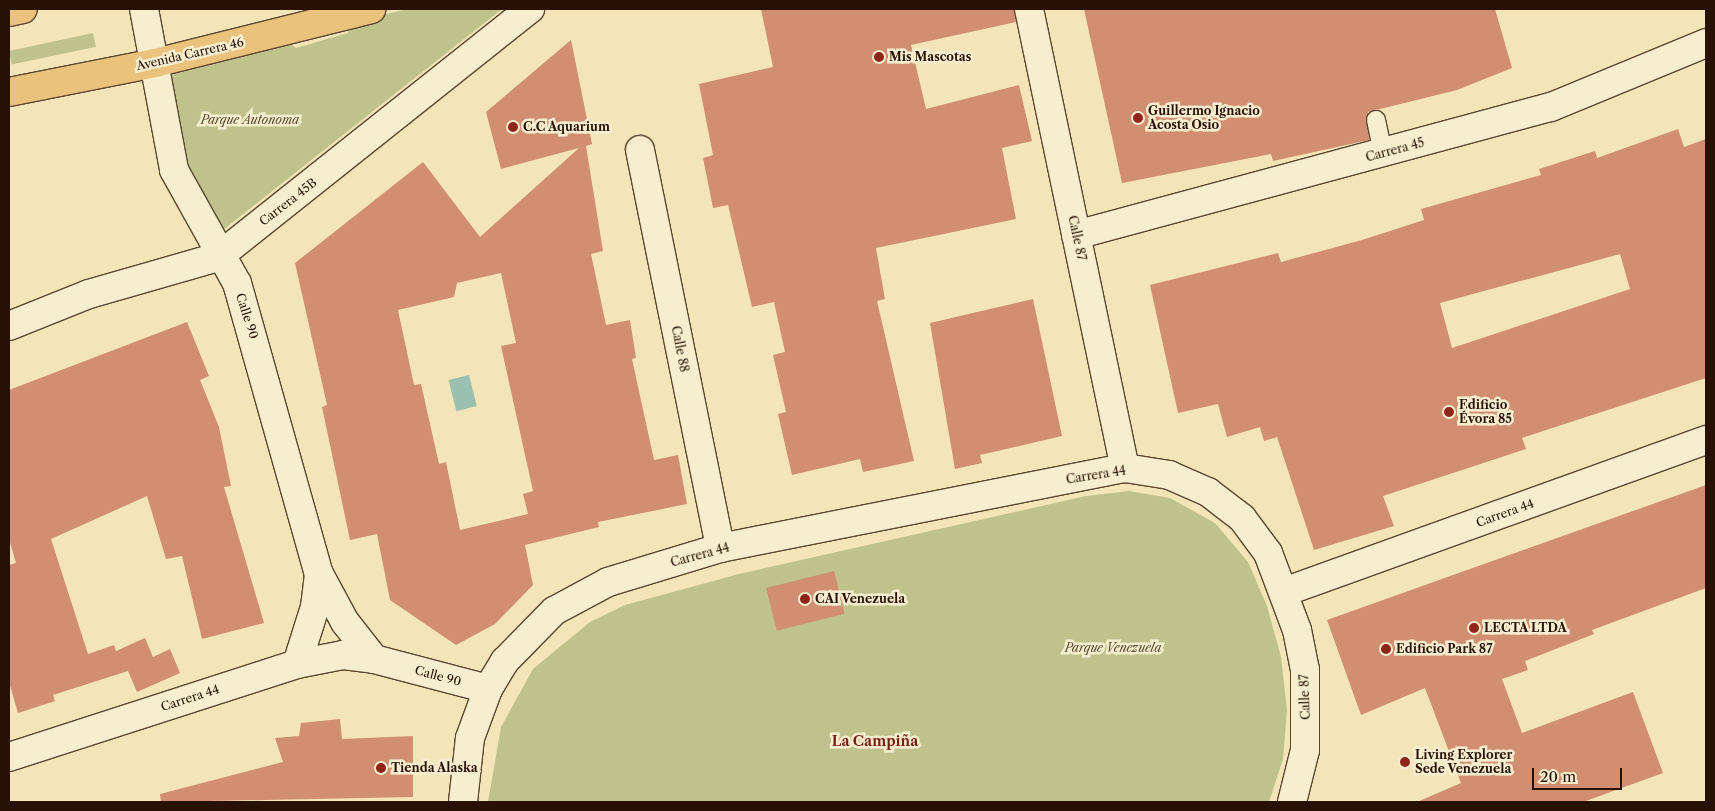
<!DOCTYPE html>
<html>
<head>
<meta charset="utf-8">
<style>
  body { margin:0 }
  #map { position:relative; width:1715px; height:811px; overflow:hidden; background:#f3e5b7; font-family:"Libre Caslon Text",serif }
  div>[style] { position:absolute }
  .green>* { inset:0; background:#bfc38b; transform-origin:0 0 }
  .water>* { inset:0; background:#9bbfb0; transform-origin:0 0 }
  .building>* { inset:0; background:#d28e71; transform-origin:0 0 }
  .roads { filter:drop-shadow(1px 0 #5b4631) drop-shadow(-1px 0 #5b4631) drop-shadow(0 1px #5b4631) drop-shadow(0 -1px #5b4631) }
  .lane>* { height:18px; margin:-9px; padding:0 9px; transform-origin:9px; border-radius:9px; background:#f7eed0 }
  .street>* { height:28px; margin:-14px; padding:0 14px; transform-origin:14px; border-radius:14px; background:#f7eed0 }
  .secondary>* { height:28px; margin:-14px; padding:0 14px; transform-origin:14px; border-radius:14px; background:#f7eed0 }
  .primary>* { height:28px; margin:-14px; padding:0 14px; transform-origin:14px; border-radius:14px; background:#eac27c }
  .dots>* { width:14px; height:14px; translate:-50% -50%; box-sizing:border-box; border:2px solid #f7eed0; border-radius:50% }
  span { translate:-50% -50%; white-space:nowrap; text-align:center; line-height:1.15; -webkit-text-stroke:5px #f7eed0; paint-order:stroke }
  .street-label { font-size:12px; color:#281104 }
  .poi-label { font-size:12px; color:#281104; font-weight:700 }
  .left { translate:0 -50%; text-align:left }
  .park-label { font-size:12px; color:#5d4f33; font-style:italic }
  .neighbourhood-label { font-size:14px; color:#7a1f14; font-weight:700 }
  .frame { position:absolute; inset:0; border:10px solid #281104; pointer-events:none }
  .scale { position:absolute; left:1532px; top:768px; width:90px; height:22px; box-sizing:border-box; border:2px solid #281104; border-top:0; padding-left:6px; font-size:15px; line-height:18px; white-space:nowrap; color:#281104; -webkit-text-stroke:4px #f7eed0; paint-order:stroke }
</style>
</head>
<body>
<div id="map">
  <div class="green">
    <div style="clip-path:polygon(408px 9px,502px 9px,223px 230px,189px 166px,165px 69px,285px 40px,296px 48px,348px 33px,353px 22px)"></div>
    <div style="left:93px;top:33px;width:14px;height:86px;rotate:78deg"></div>
    <div style="clip-path:polygon(1129px 491px,1170px 498px,1215px 523px,1248px 562px,1267px 606px,1281px 657px,1287px 710px,1283px 759px,1269px 802px,488px 802px,501px 727px,533px 669px,590px 622px,625px 605px,739px 574px,1086px 496px)"></div>
  </div>
  <div class="water">
    <div style="left:469px;top:375px;width:32px;height:21px;rotate:76deg"></div>
  </div>
  <div class="building">
    <div style="clip-path:polygon(761px 9px,1014px 9px,1016px 22px,911px 45px,926px 109px,1019px 85px,1032px 141px,1002px 148px,1016px 219px,876px 248px,885px 299px,877px 301px,914px 461px,863px 472px,860px 459px,792px 475px,778px 414px,786px 412px,773px 355px,785px 352px,774px 302px,752px 307px,728px 205px,713px 208px,703px 158px,713px 155px,699px 84px,773px 67px)"></div>
    <div style="clip-path:polygon(1084px 9px,1495px 9px,1512px 68px,1457px 90px,1368px 112px,1369px 140px,1273px 161px,1271px 154px,1122px 183px)"></div>
    <div style="clip-path:polygon(evenodd,571px 40px,592px 144px,586px 146px,603px 251px,591px 254px,606px 325px,630px 320px,636px 358px,632px 359px,654px 460px,678px 455px,687px 504px,598px 522px,599px 527px,525px 545px,533px 585px,495px 624px,456px 645px,390px 600px,377px 534px,350px 540px,322px 407px,327px 405px,295px 263px,423px 162px,480px 237px,579px 148px,501px 169px,486px 112px,571px 40px,501px 273px,516px 343px,501px 346px,533px 491px,523px 494px,528px 514px,460px 530px,446px 462px,439px 464px,421px 384px,414px 385px,398px 310px,454px 297px,457px 283px,501px 273px)"></div>
    <div style="clip-path:polygon(evenodd,1678px 129px,1684px 147px,1706px 139px,1706px 378px,1522px 438px,1526px 449px,1383px 496px,1394px 526px,1314px 550px,1277px 437px,1264px 441px,1260px 427px,1227px 437px,1218px 404px,1178px 413px,1150px 285px,1278px 253px,1281px 262px,1362px 240px,1424px 220px,1421px 209px,1541px 175px,1539px 169px,1595px 151px,1597px 158px,1678px 129px,1620px 254px,1630px 289px,1452px 348px,1440px 303px,1620px 254px)"></div>
    <div style="clip-path:polygon(1033px 299px,1062px 436px,980px 455px,982px 463px,955px 469px,930px 323px)"></div>
    <div style="clip-path:polygon(187px 322px,209px 376px,200px 380px,219px 427px,231px 486px,224px 487px,264px 623px,202px 639px,182px 556px,166px 559px,147px 496px,51px 539px,88px 654px,114px 645px,116px 651px,145px 638px,153px 657px,170px 649px,180px 673px,137px 692px,128px 671px,53px 695px,55px 701px,18px 713px,9px 682px,9px 565px,16px 563px,9px 539px,9px 390px)"></div>
    <div style="clip-path:polygon(1706px 485px,1706px 588px,1592px 630px,1594px 634px,1525px 661px,1528px 670px,1502px 679px,1522px 733px,1633px 692px,1663px 773px,1583px 802px,1417px 802px,1461px 783px,1425px 688px,1361px 715px,1327px 620px)"></div>
    <div style="left:834px;top:571px;width:44px;height:70px;rotate:76deg"></div>
    <div style="clip-path:polygon(340px 719px,342px 739px,413px 736px,413px 797px,161px 802px,160px 794px,283px 762px,275px 738px,299px 736px,301px 723px)"></div>
  </div>
  <div class="roads">
    <div class="lane">
      <div style="left:1376px;top:120px;width:34px;rotate:78deg"></div>
    </div>
    <div class="street">
      <div style="left:640px;top:150px;width:406px;rotate:78.6deg"></div>
      <div style="left:1076px;top:235px;width:492px;rotate:-15.1deg"></div>
      <div style="left:1551px;top:107px;width:168px;rotate:-22.4deg"></div>
      <div style="left:9px;top:326px;width:86px;rotate:-21.8deg"></div>
      <div style="left:89px;top:294px;width:134px;rotate:-16deg"></div>
      <div style="left:218px;top:257px;width:399px;rotate:-38.5deg"></div>
      <div style="left:297px;top:664px;width:60px;rotate:-72.5deg"></div>
      <div style="left:315px;top:607px;width:33px;rotate:-83deg"></div>
      <div style="left:9px;top:757px;width:303px;rotate:-17.9deg"></div>
      <div style="left:297px;top:664px;width:47px;rotate:-11.1deg"></div>
      <div style="left:343px;top:655px;width:31px;rotate:7deg"></div>
    </div>
    <div class="secondary">
      <div style="left:144px;top:9px;width:164px;rotate:79.4deg"></div>
      <div style="left:174px;top:170px;width:129px;rotate:60.9deg"></div>
      <div style="left:237px;top:283px;width:302px;rotate:74.3deg"></div>
      <div style="left:319px;top:574px;width:55px;rotate:61.6deg"></div>
      <div style="left:345px;top:622px;width:47px;rotate:51.9deg"></div>
      <div style="left:374px;top:659px;width:118px;rotate:14.7deg"></div>
      <div style="left:1029px;top:9px;width:469px;rotate:78.2deg"></div>
      <div style="left:1284px;top:592px;width:449px;rotate:-19.8deg"></div>
      <div style="left:463px;top:802px;width:64px;rotate:-83.8deg"></div>
      <div style="left:470px;top:738px;width:52px;rotate:-69.8deg"></div>
      <div style="left:488px;top:689px;width:33px;rotate:-59deg"></div>
      <div style="left:505px;top:661px;width:70px;rotate:-45.6deg"></div>
      <div style="left:554px;top:611px;width:61px;rotate:-28.2deg"></div>
      <div style="left:608px;top:582px;width:117px;rotate:-16.9deg"></div>
      <div style="left:720px;top:548px;width:413px;rotate:-11.2deg"></div>
      <div style="left:1125px;top:468px;width:45px;rotate:9deg"></div>
      <div style="left:1169px;top:475px;width:43px;rotate:23.6deg"></div>
      <div style="left:1208px;top:492px;width:43px;rotate:37.4deg"></div>
      <div style="left:1242px;top:518px;width:44px;rotate:53.4deg"></div>
      <div style="left:1268px;top:553px;width:82px;rotate:69.4deg"></div>
      <div style="left:1297px;top:630px;width:41px;rotate:78.7deg"></div>
      <div style="left:1305px;top:670px;width:80px;rotate:90deg"></div>
      <div style="left:1305px;top:750px;width:54px;rotate:104deg"></div>
    </div>
    <div class="primary">
      <div style="left:9px;top:12px;width:14px;rotate:-12deg"></div>
      <div style="left:9px;top:92px;width:149px;rotate:-11.2deg"></div>
      <div style="left:155px;top:63px;width:223px;rotate:-14deg"></div>
    </div>
  </div>
  <div class="dots">
    <div style="left:879px;top:57px;background:#8f2418"></div>
    <div style="left:1138px;top:118px;background:#8f2418"></div>
    <div style="left:513px;top:127px;background:#8f2418"></div>
    <div style="left:1449px;top:412px;background:#8f2418"></div>
    <div style="left:805px;top:599px;background:#8f2418"></div>
    <div style="left:1474px;top:628px;background:#8f2418"></div>
    <div style="left:1386px;top:649px;background:#8f2418"></div>
    <div style="left:1405px;top:762px;background:#8f2418"></div>
    <div style="left:381px;top:768px;background:#8f2418"></div>
  </div>
  <div class="street-label">
    <span style="left:190px;top:54px;rotate:-13deg">Avenida Carrera 46</span>
    <span style="left:1395px;top:150px;rotate:-15deg">Carrera 45</span>
    <span style="left:288px;top:202px;rotate:-38deg">Carrera 45B</span>
    <span style="left:1077px;top:238px;rotate:78deg">Calle 87</span>
    <span style="left:247px;top:316px;rotate:72deg">Calle 90</span>
    <span style="left:680px;top:349px;rotate:79deg">Calle 88</span>
    <span style="left:1096px;top:475px;rotate:-9deg">Carrera 44</span>
    <span style="left:1505px;top:513px;rotate:-20deg">Carrera 44</span>
    <span style="left:700px;top:555px;rotate:-15deg">Carrera 44</span>
    <span style="left:438px;top:676px;rotate:15deg">Calle 90</span>
    <span style="left:1305px;top:697px;rotate:-92deg">Calle 87</span>
    <span style="left:190px;top:698px;rotate:-18deg">Carrera 44</span>
  </div>
  <div class="poi-label">
    <span class="left" style="left:889px;top:57px">Mis Mascotas</span>
    <span class="left" style="left:1148px;top:118px">Guillermo Ignacio<br>Acosta Osio</span>
    <span class="left" style="left:523px;top:127px">C.C Aquarium</span>
    <span class="left" style="left:1459px;top:412px">Edificio<br>Évora 85</span>
    <span class="left" style="left:815px;top:599px">CAI Venezuela</span>
    <span class="left" style="left:1484px;top:628px">LECTA LTDA</span>
    <span class="left" style="left:1396px;top:649px">Edificio Park 87</span>
    <span class="left" style="left:1415px;top:762px">Living Explorer<br>Sede Venezuela</span>
    <span class="left" style="left:391px;top:768px">Tienda Alaska</span>
  </div>
  <div class="park-label">
    <span style="left:250px;top:120px">Parque Autonoma</span>
    <span style="left:1113px;top:648px">Parque Venezuela</span>
  </div>
  <div class="neighbourhood-label">
    <span style="left:875px;top:741px">La Campiña</span>
  </div>
  <div class="frame"></div>
  <div class="scale">20 m</div>
</div>
</body>
</html>
